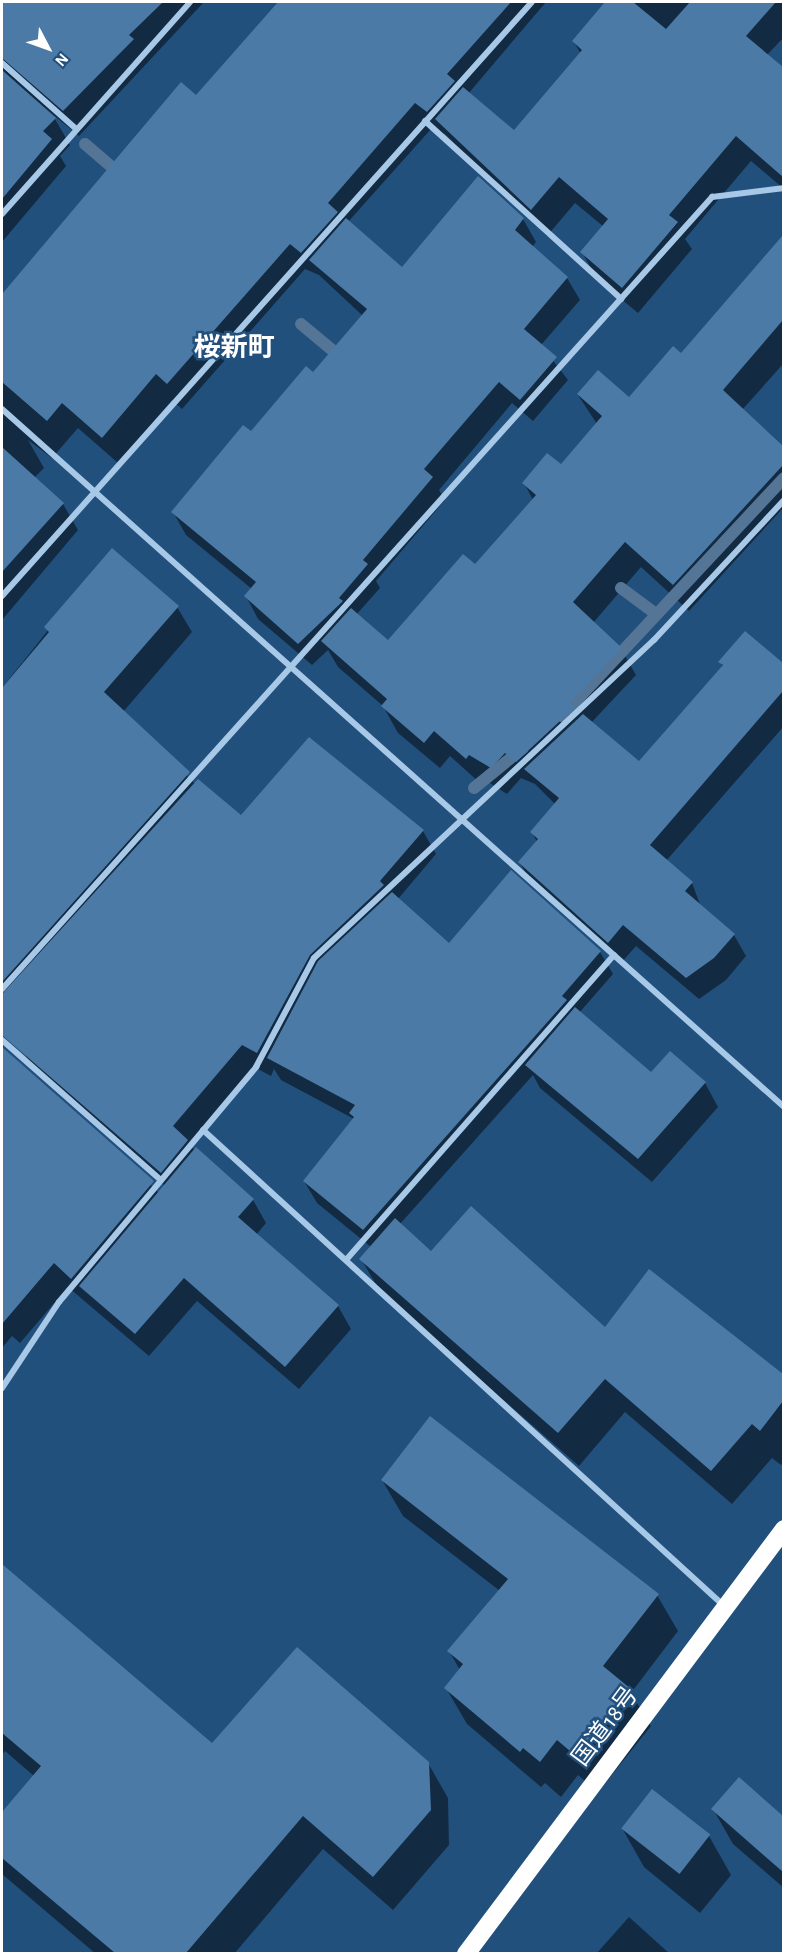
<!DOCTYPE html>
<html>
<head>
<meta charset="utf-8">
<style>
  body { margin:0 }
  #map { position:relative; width:785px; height:1955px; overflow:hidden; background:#22507d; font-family:"Alegreya Sans","Noto Sans JP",sans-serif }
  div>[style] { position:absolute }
  .shadow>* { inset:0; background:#0007 }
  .stream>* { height:12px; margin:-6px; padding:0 6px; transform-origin:6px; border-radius:6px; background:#547596 }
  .building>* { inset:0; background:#4b7aa6; transform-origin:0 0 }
  .street>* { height:6px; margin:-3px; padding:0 3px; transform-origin:3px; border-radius:3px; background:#a7c8e6 }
  .highway>* { height:18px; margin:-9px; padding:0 9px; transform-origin:9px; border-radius:9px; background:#fff }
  span { translate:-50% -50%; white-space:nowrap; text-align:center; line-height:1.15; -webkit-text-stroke:5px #22507d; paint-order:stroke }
  .street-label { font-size:24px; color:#fff }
  .quarter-label { font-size:27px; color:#fff; font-weight:700 }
  .frame { position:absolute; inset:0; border:3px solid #fff; pointer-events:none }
  .north { position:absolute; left:18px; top:18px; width:60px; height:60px; -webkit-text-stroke:4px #22507d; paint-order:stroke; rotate:131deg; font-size:16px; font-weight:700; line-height:24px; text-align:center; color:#fff }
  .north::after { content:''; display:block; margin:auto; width:21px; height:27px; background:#fff; clip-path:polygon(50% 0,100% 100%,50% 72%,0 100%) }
</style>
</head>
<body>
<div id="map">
  <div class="shadow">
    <div style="clip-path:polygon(2px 2px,204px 2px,79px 136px,17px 85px,55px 119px,70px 145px,60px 156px,66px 166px,2px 242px)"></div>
    <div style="clip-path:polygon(280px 2px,546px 2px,468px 94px,514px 132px,581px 54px,574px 42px,607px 2px,784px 2px,784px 37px,767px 55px,784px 69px,784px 189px,751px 161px,685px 239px,692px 249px,638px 313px,597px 279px,582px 252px,604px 227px,575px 203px,547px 236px,445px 134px,431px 129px,348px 222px,402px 270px,478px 178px,523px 219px,536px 242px,532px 247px,567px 278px,580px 300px,541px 345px,568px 380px,533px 421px,512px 403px,439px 490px,445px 500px,376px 581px,380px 588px,356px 615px,388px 642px,475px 566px,533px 500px,524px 483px,561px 466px,597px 424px,578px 395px,629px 399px,681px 355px,784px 237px,784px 363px,742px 410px,784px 448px,784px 507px,689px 611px,641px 567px,593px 623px,621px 649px,636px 675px,591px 723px,639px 764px,723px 667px,720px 662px,745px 633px,784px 665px,784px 726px,666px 861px,692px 883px,701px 907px,734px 935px,746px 956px,726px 980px,699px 999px,636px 946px,621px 963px,532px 884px,520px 863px,537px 842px,532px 832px,556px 805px,535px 784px,521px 778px,507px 794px,485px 780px,481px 784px,450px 756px,440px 768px,398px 733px,383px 706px,338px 667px,328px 650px,312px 665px,258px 619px,246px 596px,252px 589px,186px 535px,173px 512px,313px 374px,363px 316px,319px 275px,305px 269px,182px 409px,172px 400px,118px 463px,78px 428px,52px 458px,28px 440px,44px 468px,34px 478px,63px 504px,78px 530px,2px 620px,2px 294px,181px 84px,196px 97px)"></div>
    <div style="clip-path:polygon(112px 550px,177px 607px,192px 632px,123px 712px,195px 784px,241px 817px,423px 831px,436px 854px,398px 899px,450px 945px,600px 952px,613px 974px,579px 1013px,651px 1074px,705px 1083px,718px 1107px,652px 1182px,540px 1088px,533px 1075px,400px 1224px,432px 1253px,606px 1329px,650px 1272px,784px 1376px,784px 1461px,781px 1465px,772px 1458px,732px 1504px,625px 1412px,579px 1466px,381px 1293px,361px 1259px,371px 1247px,317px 1203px,304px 1181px,354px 1119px,281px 1080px,274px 1069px,271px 1076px,256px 1068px,189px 1145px,253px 1200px,266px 1223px,256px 1235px,338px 1306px,351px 1329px,299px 1389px,197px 1301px,149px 1356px,68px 1287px,20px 1343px,12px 1336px,2px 1348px,2px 1074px,13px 1059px,159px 1193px,165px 1186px,35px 1072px,22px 1049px,12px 1010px,2px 1001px,2px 688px)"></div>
    <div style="clip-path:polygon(382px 1480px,657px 1595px,678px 1631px,631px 1693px,651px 1726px,598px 1792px,578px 1775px,561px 1797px,545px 1783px,541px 1787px,467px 1724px,446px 1688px,460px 1670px,449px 1651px,500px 1591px,403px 1516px)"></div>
    <div style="clip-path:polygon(6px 1570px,213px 1746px,428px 1763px,448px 1798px,449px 1845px,393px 1910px,323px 1849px,234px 1954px,96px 1954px,2px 1874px,2px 1815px,34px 1776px,5px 1751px,2px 1755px,2px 1576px)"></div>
    <div style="clip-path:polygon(739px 1779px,784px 1818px,784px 1888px,733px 1844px,713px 1809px)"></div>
    <div style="clip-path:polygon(622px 1828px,709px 1836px,731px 1875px,700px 1913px,644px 1867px)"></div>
    <div style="clip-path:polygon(629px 1917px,670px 1954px,596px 1954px)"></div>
  </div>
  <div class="stream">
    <div style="left:85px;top:144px;width:48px;rotate:40.7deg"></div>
    <div style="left:301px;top:324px;width:56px;rotate:39.9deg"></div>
    <div style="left:621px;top:588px;width:44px;rotate:36.6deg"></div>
    <div style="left:562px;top:716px;width:325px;rotate:-47deg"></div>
    <div style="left:474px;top:788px;width:63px;rotate:-39.2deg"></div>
  </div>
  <div class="building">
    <div style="clip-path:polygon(2px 2px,163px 2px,129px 35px,134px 39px,63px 111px,2px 58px)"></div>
    <div style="clip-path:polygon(278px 2px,511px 2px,447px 74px,455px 81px,427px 112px,415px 103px,328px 203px,338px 212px,301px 253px,290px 244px,167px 384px,156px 374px,102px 438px,62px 403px,47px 421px,2px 382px,2px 294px,181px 82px,196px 95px)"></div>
    <div style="clip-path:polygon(605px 2px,633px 2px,666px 29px,690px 2px,776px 2px,746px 36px,783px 67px,783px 177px,736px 136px,669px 215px,678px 222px,622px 288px,580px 252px,608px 219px,559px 177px,531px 210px,435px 119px,463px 87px,514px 130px,582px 50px,572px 41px)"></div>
    <div style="clip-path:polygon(2px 70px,56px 118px,43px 131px,52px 139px,2px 199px)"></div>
    <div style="clip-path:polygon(478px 176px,524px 218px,515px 230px,568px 277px,524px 329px,557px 357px,520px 400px,499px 382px,424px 469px,433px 477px,363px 560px,368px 564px,339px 598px,343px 601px,298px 644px,244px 596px,256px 582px,171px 512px,243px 425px,251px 431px,306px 366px,313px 372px,367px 309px,309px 260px,346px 218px,402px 267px)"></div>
    <div style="clip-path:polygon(783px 235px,783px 320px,723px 390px,783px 446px,783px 465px,673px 585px,625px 542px,573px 602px,622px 648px,570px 703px,575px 707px,516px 762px,505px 753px,491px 768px,469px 755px,466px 759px,434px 731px,424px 743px,381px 706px,387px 699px,321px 641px,351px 608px,388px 640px,463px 554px,475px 564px,536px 495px,522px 483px,547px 453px,561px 464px,602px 416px,577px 394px,598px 370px,629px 397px,673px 346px,681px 353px)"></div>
    <div style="clip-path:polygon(2px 447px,64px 503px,2px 572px)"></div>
    <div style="clip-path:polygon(112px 548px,179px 606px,104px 692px,190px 772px,2px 982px,2px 688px,49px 632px,44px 627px)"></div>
    <div style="clip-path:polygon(745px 631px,783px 663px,783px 691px,650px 845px,693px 882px,685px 891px,735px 934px,714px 958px,686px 978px,623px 925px,608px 943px,518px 862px,538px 839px,530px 832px,559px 798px,524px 769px,583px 714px,639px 761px,723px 665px,718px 662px)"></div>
    <div style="clip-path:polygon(309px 737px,424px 830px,380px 881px,384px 885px,310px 955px,257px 1053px,242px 1045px,173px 1126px,188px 1140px,161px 1173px,2px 1035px,2px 994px,198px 779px,241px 815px)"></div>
    <div style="clip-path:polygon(511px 870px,601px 951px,562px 996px,567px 1000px,363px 1230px,303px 1181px,354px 1117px,349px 1113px,355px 1105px,267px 1058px,318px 961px,392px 892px,449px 943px)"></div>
    <div style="clip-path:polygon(575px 1007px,651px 1072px,670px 1051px,706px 1082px,638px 1159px,525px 1065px)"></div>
    <div style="clip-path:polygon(2px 1047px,154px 1181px,71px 1279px,54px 1263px,2px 1324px)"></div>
    <div style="clip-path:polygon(196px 1147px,254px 1199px,238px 1217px,339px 1305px,285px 1367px,184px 1278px,135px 1334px,79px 1286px)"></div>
    <div style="clip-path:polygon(471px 1206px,605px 1327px,649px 1269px,783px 1374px,783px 1401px,760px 1431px,752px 1424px,711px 1471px,605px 1379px,558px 1433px,359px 1259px,395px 1218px,431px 1251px)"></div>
    <div style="clip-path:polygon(430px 1416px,659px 1594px,603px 1666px,631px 1689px,577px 1757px,557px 1740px,540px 1762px,523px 1748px,520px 1752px,444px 1688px,463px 1664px,447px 1651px,508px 1579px,381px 1480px)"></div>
    <div style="clip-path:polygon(2px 1564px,212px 1743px,297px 1647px,429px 1762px,431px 1810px,373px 1877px,303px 1816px,186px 1953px,115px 1953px,2px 1858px,2px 1812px,41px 1766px,2px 1733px)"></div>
    <div style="clip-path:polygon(739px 1777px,783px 1816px,783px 1872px,711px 1809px)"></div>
    <div style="left:652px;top:1789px;width:74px;height:50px;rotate:38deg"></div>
  </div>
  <div class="street">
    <div style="left:2px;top:63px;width:99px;rotate:41.7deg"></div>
    <div style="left:425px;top:121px;width:265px;rotate:42.2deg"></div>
    <div style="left:2px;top:214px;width:283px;rotate:-48.4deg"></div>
    <div style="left:2px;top:409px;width:1048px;rotate:41.75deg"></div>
    <div style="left:2px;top:596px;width:796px;rotate:-48.26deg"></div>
    <div style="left:2px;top:989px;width:1064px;rotate:-48.12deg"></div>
    <div style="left:712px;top:197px;width:73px;rotate:-7.1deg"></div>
    <div style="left:2px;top:1040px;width:212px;rotate:41.4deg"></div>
    <div style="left:203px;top:1130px;width:704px;rotate:42.41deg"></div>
    <div style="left:346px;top:1260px;width:406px;rotate:-48.7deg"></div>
    <div style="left:2px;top:1388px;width:103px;rotate:-56.5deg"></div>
    <div style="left:59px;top:1302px;width:307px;rotate:-50deg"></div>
    <div style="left:256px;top:1067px;width:123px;rotate:-62deg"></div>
    <div style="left:314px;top:958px;width:466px;rotate:-43.1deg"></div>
    <div style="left:654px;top:640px;width:191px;rotate:-47.1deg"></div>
  </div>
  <div class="highway">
    <div style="left:466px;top:1954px;width:531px;rotate:-53.19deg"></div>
  </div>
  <div class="street-label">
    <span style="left:606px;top:1727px;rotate:-53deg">国道18号</span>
  </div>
  <div class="quarter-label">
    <span style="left:234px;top:348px">桜新町</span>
  </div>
  <div class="frame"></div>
  <div class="north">N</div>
</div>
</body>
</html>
